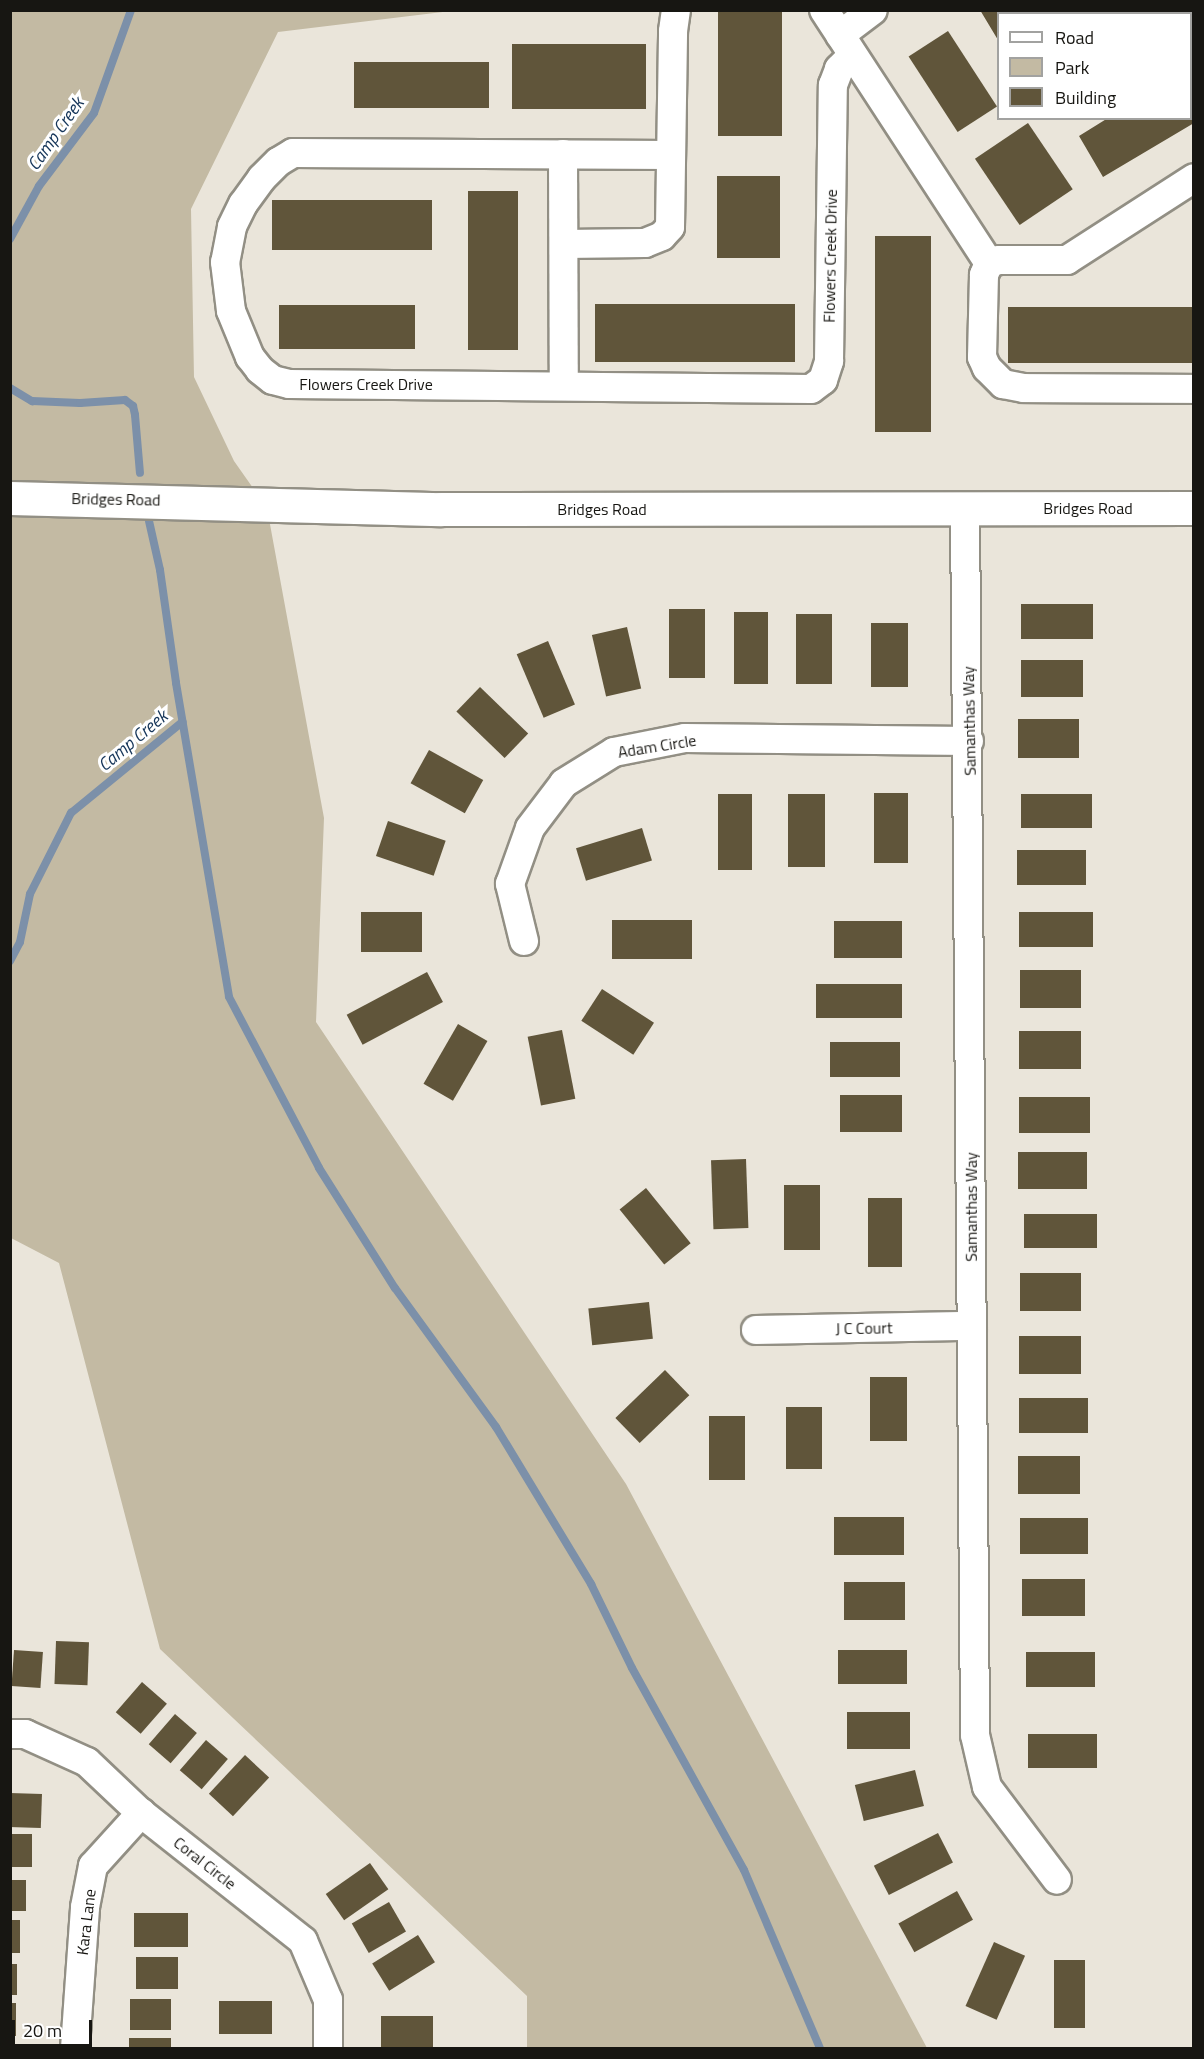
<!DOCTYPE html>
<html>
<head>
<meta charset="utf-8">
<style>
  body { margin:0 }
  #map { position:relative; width:1204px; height:2059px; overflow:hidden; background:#eae5da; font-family:"Titillium Web",sans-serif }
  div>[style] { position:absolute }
  .green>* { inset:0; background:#c3baa3 }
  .stream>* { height:8px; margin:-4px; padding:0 4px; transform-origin:4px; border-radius:4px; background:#7c90a9 }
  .building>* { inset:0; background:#60553a; transform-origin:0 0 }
  .roads { filter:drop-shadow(2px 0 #928f84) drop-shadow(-2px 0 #928f84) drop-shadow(0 2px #928f84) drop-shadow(0 -2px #928f84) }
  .minor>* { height:28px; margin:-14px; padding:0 14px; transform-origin:14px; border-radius:14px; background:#fff }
  .tertiary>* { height:33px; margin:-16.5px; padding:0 16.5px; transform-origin:16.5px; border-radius:16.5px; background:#fff }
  span { translate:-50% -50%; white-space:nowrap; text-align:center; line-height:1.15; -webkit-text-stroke:6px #fff; paint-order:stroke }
  .street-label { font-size:16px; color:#171612 }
  .water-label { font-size:18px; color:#143458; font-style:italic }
  .frame { position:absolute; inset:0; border:12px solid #171612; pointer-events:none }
  .legend { position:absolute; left:997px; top:12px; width:195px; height:108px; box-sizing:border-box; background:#fff; border:2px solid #a2a2a0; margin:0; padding:8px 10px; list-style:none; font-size:18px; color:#171612 }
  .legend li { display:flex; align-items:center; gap:12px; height:30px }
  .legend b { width:30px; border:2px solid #a2a2a0 }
  .scale { position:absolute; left:12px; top:2020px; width:80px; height:27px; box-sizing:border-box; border:3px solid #171612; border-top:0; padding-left:8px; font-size:18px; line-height:21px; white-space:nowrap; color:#171612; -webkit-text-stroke:4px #fff; paint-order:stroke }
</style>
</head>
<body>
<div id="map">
  <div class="green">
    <div style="clip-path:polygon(10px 11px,451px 11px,278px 32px,191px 209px,194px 377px,234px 461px,267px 508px,324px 818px,316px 1022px,626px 1484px,927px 2048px,527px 2048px,527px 1996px,160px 1649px,59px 1263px,11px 1238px)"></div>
  </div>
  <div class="stream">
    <div style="left:10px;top:239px;width:60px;rotate:-61.3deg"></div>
    <div style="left:39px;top:186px;width:91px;rotate:-53deg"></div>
    <div style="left:94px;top:113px;width:109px;rotate:-70.2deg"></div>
    <div style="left:10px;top:388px;width:26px;rotate:31deg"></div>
    <div style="left:32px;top:401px;width:48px;rotate:2.4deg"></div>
    <div style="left:80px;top:403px;width:45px;rotate:-3.8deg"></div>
    <div style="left:125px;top:400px;width:10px;rotate:37deg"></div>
    <div style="left:133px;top:406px;width:9px;rotate:77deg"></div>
    <div style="left:135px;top:415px;width:58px;rotate:85.1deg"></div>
    <div style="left:149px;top:521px;width:50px;rotate:77.3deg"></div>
    <div style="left:160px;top:570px;width:114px;rotate:81.9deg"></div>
    <div style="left:176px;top:683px;width:318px;rotate:80.4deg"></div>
    <div style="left:229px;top:997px;width:193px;rotate:62.2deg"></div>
    <div style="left:319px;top:1168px;width:142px;rotate:57.7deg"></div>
    <div style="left:395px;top:1288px;width:172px;rotate:54deg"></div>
    <div style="left:496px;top:1427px;width:184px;rotate:58.8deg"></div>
    <div style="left:591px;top:1584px;width:93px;rotate:64deg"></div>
    <div style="left:632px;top:1668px;width:231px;rotate:61deg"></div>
    <div style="left:744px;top:1870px;width:194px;rotate:66.9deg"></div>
    <div style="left:10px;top:961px;width:21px;rotate:-62deg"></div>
    <div style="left:20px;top:942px;width:49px;rotate:-78.2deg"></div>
    <div style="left:30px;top:894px;width:91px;rotate:-63.2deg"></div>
    <div style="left:71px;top:813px;width:144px;rotate:-39.3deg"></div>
  </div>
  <div class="building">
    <div style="left:718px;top:10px;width:64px;height:126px"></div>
    <div style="clip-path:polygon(980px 10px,1063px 10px,1058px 14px,998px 14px,998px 40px)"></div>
    <div style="left:948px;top:31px;width:90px;height:47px;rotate:57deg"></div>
    <div style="left:512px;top:44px;width:134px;height:65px"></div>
    <div style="left:354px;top:62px;width:135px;height:46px"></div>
    <div style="clip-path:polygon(1190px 85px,1194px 90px,1194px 123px,1103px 177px,1079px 136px,1108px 118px,1190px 118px)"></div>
    <div style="left:1028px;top:123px;width:80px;height:64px;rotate:56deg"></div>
    <div style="left:717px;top:176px;width:63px;height:82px"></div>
    <div style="left:468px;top:191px;width:50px;height:159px"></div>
    <div style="left:272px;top:200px;width:160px;height:50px"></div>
    <div style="left:875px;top:236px;width:56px;height:196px"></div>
    <div style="left:595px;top:304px;width:200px;height:58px"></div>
    <div style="left:279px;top:305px;width:136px;height:44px"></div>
    <div style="left:1008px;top:307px;width:186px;height:56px"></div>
    <div style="left:1021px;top:604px;width:72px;height:35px"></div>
    <div style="left:669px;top:609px;width:36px;height:69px"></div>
    <div style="left:734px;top:612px;width:34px;height:72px"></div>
    <div style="left:796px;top:614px;width:36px;height:70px"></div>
    <div style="left:871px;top:623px;width:37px;height:64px"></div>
    <div style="left:627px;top:627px;width:63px;height:36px;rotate:77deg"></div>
    <div style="left:548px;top:641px;width:69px;height:34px;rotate:67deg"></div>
    <div style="left:1021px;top:660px;width:62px;height:37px"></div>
    <div style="left:480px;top:687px;width:67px;height:34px;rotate:44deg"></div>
    <div style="left:1018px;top:719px;width:61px;height:39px"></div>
    <div style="left:429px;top:750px;width:62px;height:38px;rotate:29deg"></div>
    <div style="left:874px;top:793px;width:34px;height:70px"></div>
    <div style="left:718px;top:794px;width:34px;height:76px"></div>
    <div style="left:788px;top:794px;width:37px;height:73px"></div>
    <div style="left:1021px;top:794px;width:71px;height:34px"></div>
    <div style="left:388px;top:821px;width:61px;height:37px;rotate:19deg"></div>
    <div style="left:642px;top:828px;width:34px;height:69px;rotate:73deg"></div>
    <div style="left:1017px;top:850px;width:69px;height:35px"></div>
    <div style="left:361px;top:912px;width:61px;height:40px"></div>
    <div style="left:1019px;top:912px;width:74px;height:35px"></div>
    <div style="left:612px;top:920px;width:80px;height:39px"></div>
    <div style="left:834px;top:921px;width:68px;height:37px"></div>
    <div style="left:1020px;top:970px;width:61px;height:38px"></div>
    <div style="left:427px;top:972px;width:34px;height:91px;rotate:62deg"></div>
    <div style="left:816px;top:984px;width:86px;height:34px"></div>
    <div style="left:602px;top:989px;width:62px;height:38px;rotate:33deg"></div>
    <div style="left:458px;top:1024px;width:34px;height:69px;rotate:30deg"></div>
    <div style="left:562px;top:1030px;width:70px;height:35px;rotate:79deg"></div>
    <div style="left:1019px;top:1031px;width:62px;height:38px"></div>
    <div style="left:830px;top:1042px;width:70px;height:35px"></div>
    <div style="left:840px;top:1095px;width:62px;height:37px"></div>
    <div style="left:1019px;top:1097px;width:71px;height:36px"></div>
    <div style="left:1018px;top:1152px;width:69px;height:37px"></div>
    <div style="left:746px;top:1159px;width:69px;height:35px;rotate:88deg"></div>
    <div style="left:784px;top:1185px;width:36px;height:65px"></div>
    <div style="left:646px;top:1188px;width:71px;height:34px;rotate:51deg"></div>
    <div style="left:868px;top:1198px;width:34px;height:69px"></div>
    <div style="left:1024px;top:1214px;width:73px;height:34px"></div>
    <div style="left:1020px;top:1273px;width:61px;height:38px"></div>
    <div style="left:649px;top:1302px;width:37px;height:61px;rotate:84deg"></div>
    <div style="left:1019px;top:1336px;width:62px;height:38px"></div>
    <div style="left:665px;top:1370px;width:35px;height:69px;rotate:46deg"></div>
    <div style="left:870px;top:1377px;width:37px;height:64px"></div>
    <div style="left:1019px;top:1398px;width:69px;height:35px"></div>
    <div style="left:786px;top:1407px;width:36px;height:62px"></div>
    <div style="left:709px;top:1416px;width:36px;height:64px"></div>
    <div style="left:1018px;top:1456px;width:62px;height:38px"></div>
    <div style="left:834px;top:1517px;width:70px;height:38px"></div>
    <div style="left:1020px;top:1518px;width:68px;height:36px"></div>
    <div style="left:1022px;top:1579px;width:63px;height:37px"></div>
    <div style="left:844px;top:1582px;width:61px;height:38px"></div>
    <div style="left:56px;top:1641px;width:33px;height:43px;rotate:2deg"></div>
    <div style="left:14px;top:1650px;width:29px;height:36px;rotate:4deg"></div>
    <div style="left:838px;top:1650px;width:69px;height:34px"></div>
    <div style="left:1026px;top:1652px;width:69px;height:35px"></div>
    <div style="left:142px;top:1682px;width:33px;height:40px;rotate:41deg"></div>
    <div style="left:847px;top:1712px;width:63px;height:37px"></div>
    <div style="left:175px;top:1714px;width:29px;height:40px;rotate:41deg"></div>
    <div style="left:1028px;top:1734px;width:69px;height:34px"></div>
    <div style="left:206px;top:1740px;width:29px;height:40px;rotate:41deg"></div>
    <div style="left:245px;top:1755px;width:33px;height:53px;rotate:43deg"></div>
    <div style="left:915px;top:1770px;width:37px;height:62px;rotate:76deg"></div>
    <div style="left:10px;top:1793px;width:32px;height:34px;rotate:2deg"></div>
    <div style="left:938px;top:1833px;width:33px;height:72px;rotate:63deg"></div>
    <div style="left:10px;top:1834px;width:22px;height:33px"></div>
    <div style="left:370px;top:1863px;width:32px;height:54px;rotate:55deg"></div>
    <div style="left:10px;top:1880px;width:16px;height:31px"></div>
    <div style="left:957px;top:1891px;width:33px;height:67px;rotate:61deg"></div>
    <div style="left:389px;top:1902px;width:34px;height:43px;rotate:60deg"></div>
    <div style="left:134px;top:1913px;width:54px;height:34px"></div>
    <div style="left:10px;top:1920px;width:10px;height:33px"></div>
    <div style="left:418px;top:1935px;width:32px;height:54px;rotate:58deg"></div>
    <div style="left:994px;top:1942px;width:34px;height:70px;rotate:24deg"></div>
    <div style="left:136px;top:1957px;width:42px;height:32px"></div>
    <div style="left:1054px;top:1960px;width:31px;height:68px"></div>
    <div style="left:10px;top:1964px;width:7px;height:31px"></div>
    <div style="left:130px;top:1999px;width:41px;height:31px"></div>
    <div style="left:219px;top:2001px;width:53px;height:33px"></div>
    <div style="left:10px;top:2003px;width:6px;height:33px"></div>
    <div style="left:381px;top:2016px;width:52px;height:32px"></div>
    <div style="left:129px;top:2038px;width:42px;height:10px"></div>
  </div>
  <div class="roads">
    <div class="minor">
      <div style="left:824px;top:10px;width:302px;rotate:56.9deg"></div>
      <div style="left:989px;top:263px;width:10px;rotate:-17deg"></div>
      <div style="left:999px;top:260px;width:68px"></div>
      <div style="left:1067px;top:260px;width:151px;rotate:-32.8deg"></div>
      <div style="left:840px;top:35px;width:41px;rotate:-37.1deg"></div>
      <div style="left:563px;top:154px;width:231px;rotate:89.8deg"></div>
      <div style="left:671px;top:155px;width:378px;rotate:-179.7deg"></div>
      <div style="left:293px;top:153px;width:17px;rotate:149deg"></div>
      <div style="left:278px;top:162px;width:23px;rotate:135deg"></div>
      <div style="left:262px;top:178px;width:32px;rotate:126deg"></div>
      <div style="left:243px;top:204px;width:25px;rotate:116deg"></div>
      <div style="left:232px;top:227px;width:36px;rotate:101deg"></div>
      <div style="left:225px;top:262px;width:49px;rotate:83deg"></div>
      <div style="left:231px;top:311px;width:50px;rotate:67.6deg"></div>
      <div style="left:250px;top:357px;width:16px;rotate:52deg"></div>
      <div style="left:260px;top:370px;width:16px;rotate:38deg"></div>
      <div style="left:273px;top:380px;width:16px;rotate:14deg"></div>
      <div style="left:289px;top:384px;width:522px;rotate:0.55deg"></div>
      <div style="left:811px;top:389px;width:15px;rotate:-37deg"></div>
      <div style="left:823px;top:380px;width:20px;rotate:-72deg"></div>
      <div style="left:829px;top:361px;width:276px;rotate:-89.2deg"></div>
      <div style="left:833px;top:85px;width:17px;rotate:-69deg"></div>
      <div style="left:839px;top:69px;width:18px;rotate:-45deg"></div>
      <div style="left:564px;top:244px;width:81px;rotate:-0.7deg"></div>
      <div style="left:645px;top:243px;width:18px;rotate:-22deg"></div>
      <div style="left:662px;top:236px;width:12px;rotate:-48deg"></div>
      <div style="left:670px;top:227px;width:196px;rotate:-89.1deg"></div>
      <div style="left:673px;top:31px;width:21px;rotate:-82deg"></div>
      <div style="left:989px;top:263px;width:13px;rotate:113deg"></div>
      <div style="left:984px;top:275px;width:82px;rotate:91.4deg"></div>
      <div style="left:982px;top:357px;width:12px;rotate:66deg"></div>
      <div style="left:987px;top:368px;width:23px;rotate:45deg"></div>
      <div style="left:1003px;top:384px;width:21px;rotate:11deg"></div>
      <div style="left:1024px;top:388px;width:170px;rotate:0.3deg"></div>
      <div style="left:965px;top:509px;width:1226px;rotate:89.53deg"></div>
      <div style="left:975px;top:1735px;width:53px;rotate:77deg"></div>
      <div style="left:987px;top:1787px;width:116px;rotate:53deg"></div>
      <div style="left:524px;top:941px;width:59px;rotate:-103.8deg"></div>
      <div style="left:510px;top:884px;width:59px;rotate:-70.3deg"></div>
      <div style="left:530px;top:828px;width:56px;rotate:-52.9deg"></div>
      <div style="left:564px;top:783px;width:59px;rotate:-31.8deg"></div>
      <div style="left:614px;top:752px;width:72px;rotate:-11.2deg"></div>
      <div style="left:685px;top:738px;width:284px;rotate:0.6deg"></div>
      <div style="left:756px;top:1330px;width:216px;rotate:-1.1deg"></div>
      <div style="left:10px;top:1734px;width:15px"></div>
      <div style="left:25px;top:1734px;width:68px;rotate:24.3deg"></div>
      <div style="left:87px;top:1762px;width:74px;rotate:43.4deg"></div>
      <div style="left:141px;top:1813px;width:206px;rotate:38.3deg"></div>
      <div style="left:303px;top:1941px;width:64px;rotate:67deg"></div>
      <div style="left:328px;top:2000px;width:48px;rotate:90deg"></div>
      <div style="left:75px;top:2048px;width:141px;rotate:-85.9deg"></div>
      <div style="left:85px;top:1907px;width:42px;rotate:-79deg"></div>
      <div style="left:93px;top:1866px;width:72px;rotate:-47.8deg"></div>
    </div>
    <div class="tertiary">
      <div style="left:10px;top:498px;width:431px;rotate:1.5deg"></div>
      <div style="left:441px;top:509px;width:753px;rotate:-0.08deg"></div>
    </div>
  </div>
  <div class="street-label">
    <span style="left:830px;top:256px;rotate:-89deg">Flowers Creek Drive</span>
    <span style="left:366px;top:384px">Flowers Creek Drive</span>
    <span style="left:116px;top:499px;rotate:1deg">Bridges Road</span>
    <span style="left:1088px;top:508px">Bridges Road</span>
    <span style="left:602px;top:509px">Bridges Road</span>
    <span style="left:969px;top:721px;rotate:-91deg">Samanthas Way</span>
    <span style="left:657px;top:746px;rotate:-9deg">Adam Circle</span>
    <span style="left:971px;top:1207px;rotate:-90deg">Samanthas Way</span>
    <span style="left:864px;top:1328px;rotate:-1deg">J C Court</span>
    <span style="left:205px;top:1863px;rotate:38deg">Coral Circle</span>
    <span style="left:86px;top:1922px;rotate:-83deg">Kara Lane</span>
  </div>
  <div class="water-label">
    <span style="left:56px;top:134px;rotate:-55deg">Camp Creek</span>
    <span style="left:133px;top:741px;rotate:-40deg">Camp Creek</span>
  </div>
  <div class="frame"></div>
  <ul class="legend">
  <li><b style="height:8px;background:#fff"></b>Road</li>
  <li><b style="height:16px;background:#c3baa3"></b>Park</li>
  <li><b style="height:16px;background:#60553a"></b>Building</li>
  </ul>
  <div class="scale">20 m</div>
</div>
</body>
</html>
